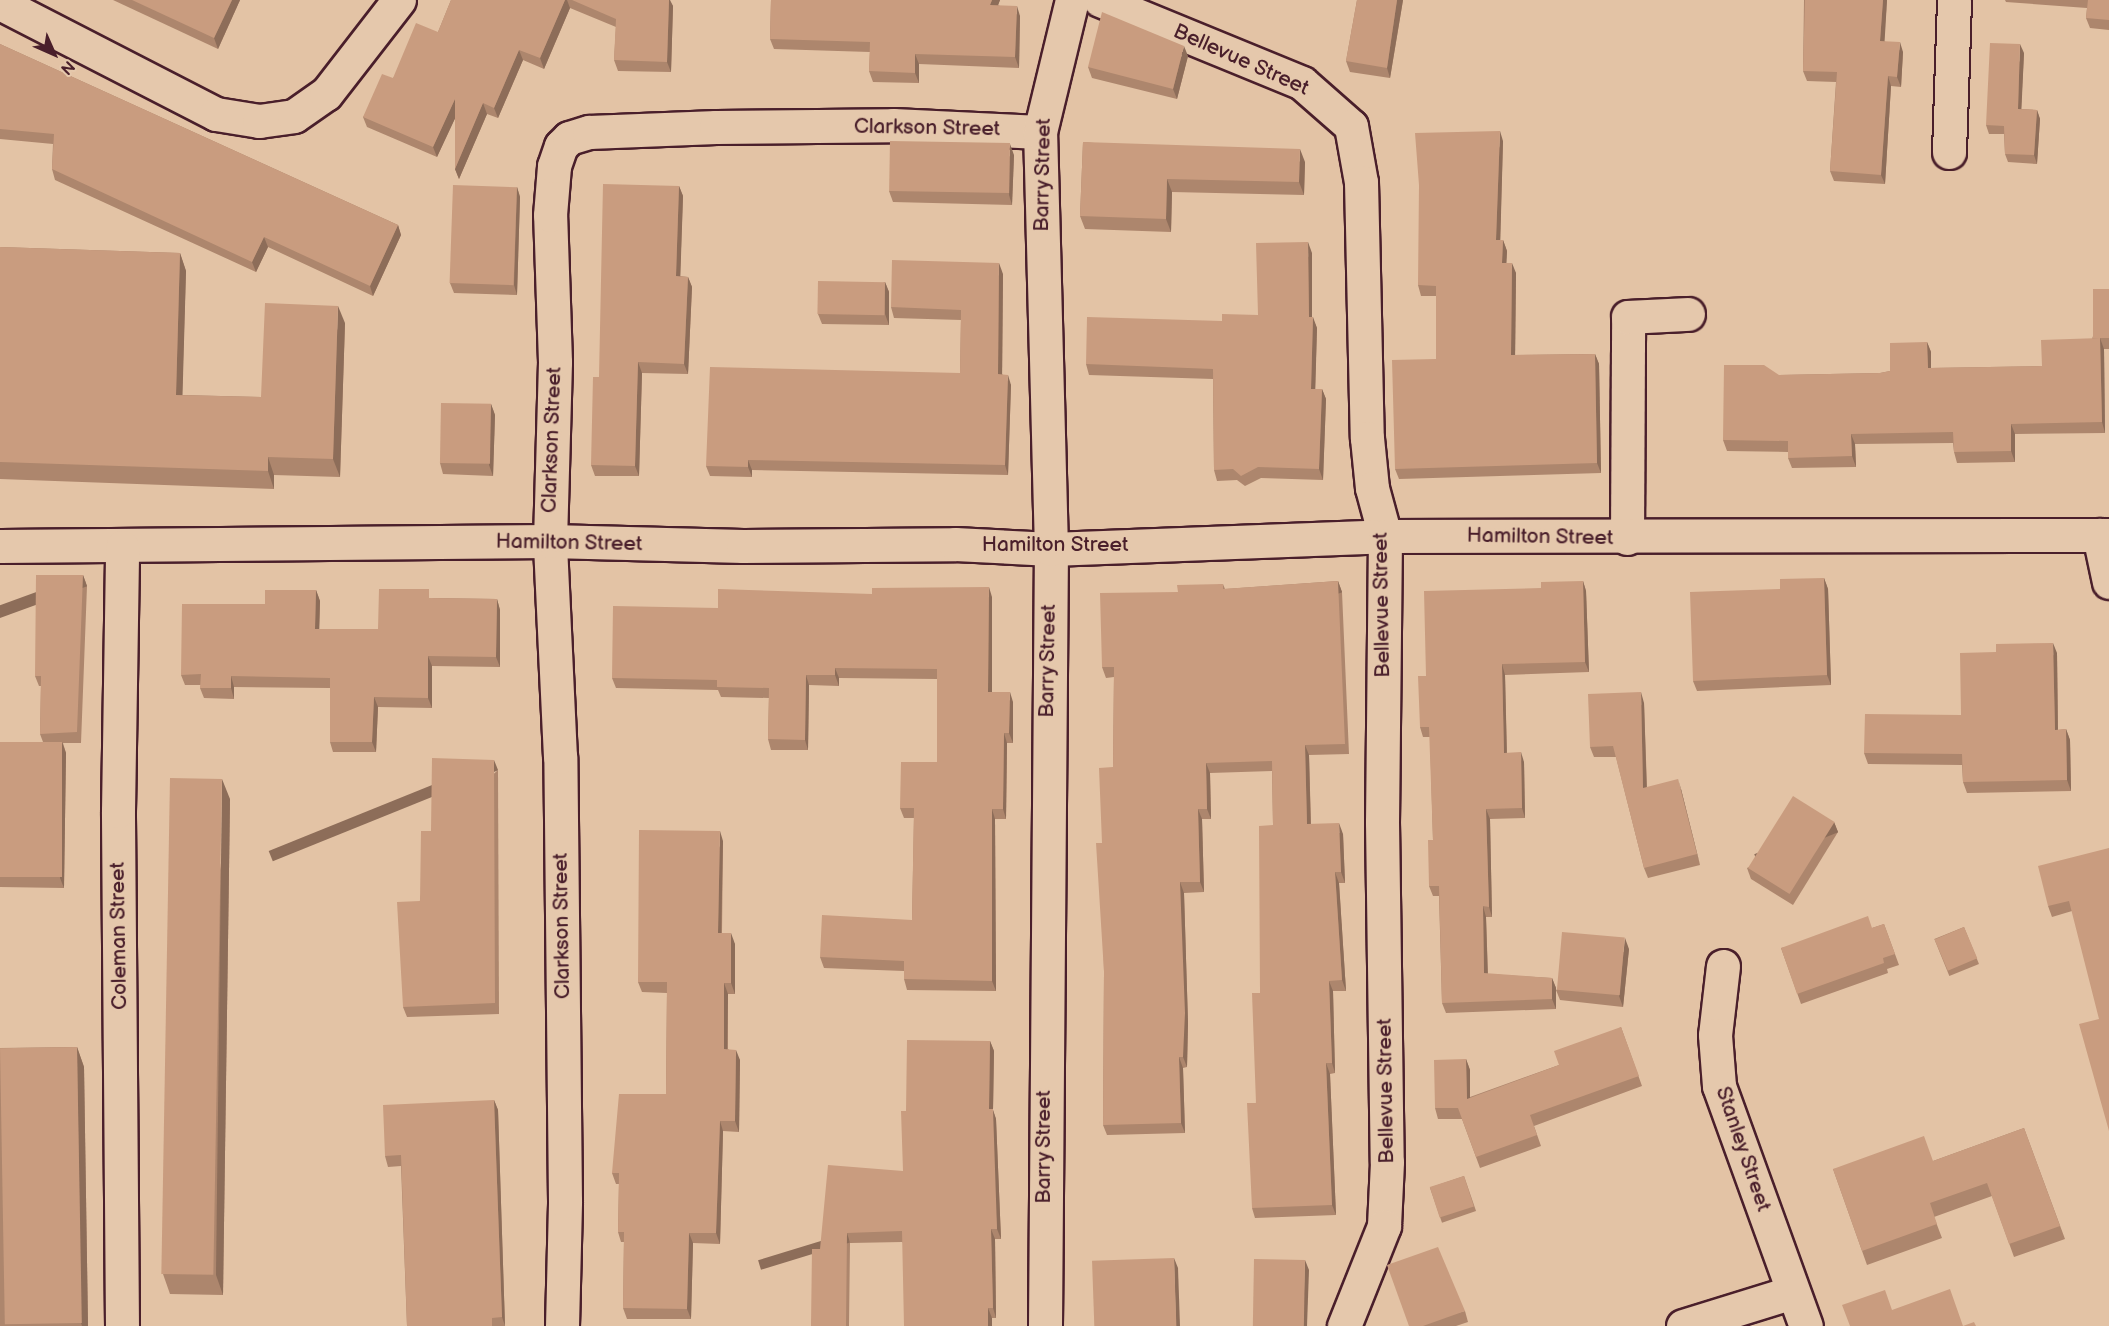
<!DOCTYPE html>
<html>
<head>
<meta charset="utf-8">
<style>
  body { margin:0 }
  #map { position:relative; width:2109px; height:1326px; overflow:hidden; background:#e3c3a5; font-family:"Balsamiq Sans",sans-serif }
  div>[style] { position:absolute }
  .roads { filter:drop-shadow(2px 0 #4a1f2b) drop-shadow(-2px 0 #4a1f2b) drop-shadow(0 2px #4a1f2b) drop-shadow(0 -2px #4a1f2b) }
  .minor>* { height:33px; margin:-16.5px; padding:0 16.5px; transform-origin:16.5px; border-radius:16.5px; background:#e5c8ac }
  .wall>* { inset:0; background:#ad866d; transform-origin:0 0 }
  .shaded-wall>* { inset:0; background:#8d6d59; transform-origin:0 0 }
  .building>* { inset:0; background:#c99c7f; transform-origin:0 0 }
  span { translate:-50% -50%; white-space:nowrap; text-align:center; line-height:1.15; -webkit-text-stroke:4.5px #e5c8ac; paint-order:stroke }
  .street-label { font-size:21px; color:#4a1f2b }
  .north { position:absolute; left:24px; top:24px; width:60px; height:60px; -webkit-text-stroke:4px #e5c8ac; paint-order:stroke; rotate:135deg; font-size:16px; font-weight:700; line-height:24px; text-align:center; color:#4a1f2b }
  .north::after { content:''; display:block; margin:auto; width:21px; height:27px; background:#4a1f2b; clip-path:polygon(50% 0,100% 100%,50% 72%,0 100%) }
</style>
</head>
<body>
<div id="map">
  <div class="roads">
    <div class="minor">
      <div style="left:1100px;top:0;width:218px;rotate:22.3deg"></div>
      <div style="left:1302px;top:83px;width:65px;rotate:41.3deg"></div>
      <div style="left:1351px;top:126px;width:57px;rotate:79.9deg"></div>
      <div style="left:1361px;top:182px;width:256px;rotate:88.7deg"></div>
      <div style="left:1367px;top:438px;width:50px;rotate:84.3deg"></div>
      <div style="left:1372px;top:488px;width:50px;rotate:74.8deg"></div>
      <div style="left:1385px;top:536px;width:286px;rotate:90.6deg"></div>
      <div style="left:1382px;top:822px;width:340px;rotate:89.2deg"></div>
      <div style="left:1387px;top:1162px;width:64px;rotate:92.7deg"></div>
      <div style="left:1384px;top:1226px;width:108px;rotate:111.8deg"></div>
      <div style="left:0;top:3px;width:243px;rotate:27.2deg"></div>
      <div style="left:216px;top:114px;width:44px;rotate:9.2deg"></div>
      <div style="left:259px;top:121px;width:35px;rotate:-8deg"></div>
      <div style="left:294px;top:116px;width:39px;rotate:-35deg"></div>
      <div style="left:326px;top:94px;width:119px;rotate:-52.2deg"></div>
      <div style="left:1949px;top:152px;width:152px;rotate:-88.1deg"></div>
      <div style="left:2099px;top:535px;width:48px;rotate:78deg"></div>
      <div style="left:1627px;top:538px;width:221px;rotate:-89.7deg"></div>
      <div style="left:1628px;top:317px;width:60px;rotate:-2.9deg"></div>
      <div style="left:0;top:546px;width:550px;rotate:-0.52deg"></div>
      <div style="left:550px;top:541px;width:193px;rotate:1.5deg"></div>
      <div style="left:743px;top:546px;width:212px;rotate:-0.5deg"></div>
      <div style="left:955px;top:544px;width:96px;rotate:3deg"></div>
      <div style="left:1051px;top:549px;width:334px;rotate:-2.2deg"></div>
      <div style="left:1385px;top:536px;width:724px;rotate:-0.08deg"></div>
      <div style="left:1723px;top:966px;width:69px;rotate:96.6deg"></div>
      <div style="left:1715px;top:1035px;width:51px;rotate:85.5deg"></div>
      <div style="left:1719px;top:1086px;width:255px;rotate:70.1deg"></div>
      <div style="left:122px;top:1326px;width:515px;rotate:-90.45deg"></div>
      <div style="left:118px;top:811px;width:264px;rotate:-89.1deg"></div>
      <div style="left:562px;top:1326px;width:125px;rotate:-88.6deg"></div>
      <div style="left:565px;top:1201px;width:444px;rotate:-90.6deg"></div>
      <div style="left:560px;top:757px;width:216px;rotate:-92.7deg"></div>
      <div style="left:550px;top:541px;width:179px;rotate:-88.4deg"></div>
      <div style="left:555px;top:362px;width:147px;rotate:-91.9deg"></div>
      <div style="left:550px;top:215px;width:49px;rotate:-85.3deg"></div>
      <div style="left:554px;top:166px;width:21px;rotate:-71deg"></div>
      <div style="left:561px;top:146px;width:11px;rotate:-45deg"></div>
      <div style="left:569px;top:138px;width:21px;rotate:-17deg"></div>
      <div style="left:589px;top:132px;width:127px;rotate:-2.3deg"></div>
      <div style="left:716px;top:127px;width:177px;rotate:-0.6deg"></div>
      <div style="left:893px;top:125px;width:147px;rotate:2.7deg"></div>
      <div style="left:1045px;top:1326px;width:777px;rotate:-89.56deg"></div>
      <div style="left:1051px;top:549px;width:417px;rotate:-91.5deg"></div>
      <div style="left:1040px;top:132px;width:136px;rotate:-76.4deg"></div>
      <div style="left:1683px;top:1326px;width:115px;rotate:-17.2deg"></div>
    </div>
  </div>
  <div class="wall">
    <div style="clip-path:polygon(113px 0,240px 0,218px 49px)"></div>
    <div style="clip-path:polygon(451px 0,669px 0,673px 6px,671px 72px,618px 71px,614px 60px,616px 27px,570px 8px,544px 69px,523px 60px,498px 118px,487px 114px,459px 179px,455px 169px,455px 118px,437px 157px,367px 127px,363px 117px,393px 78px,438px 32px)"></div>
    <div style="clip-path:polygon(771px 0,1000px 0,998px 5px,1020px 16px,1019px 68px,919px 64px,919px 83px,873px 82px,869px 71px,870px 52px,774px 49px,770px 39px)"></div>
    <div style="clip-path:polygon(1357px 0,1403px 0,1390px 78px,1350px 72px,1346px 61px)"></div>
    <div style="clip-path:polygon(1804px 0,1887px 0,1884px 41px,1903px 52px,1901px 87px,1891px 86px,1885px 184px,1834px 181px,1830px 171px,1836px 82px,1807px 81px,1803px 71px)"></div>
    <div style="clip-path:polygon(2005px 0,2109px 0,2109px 30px,2090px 28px,2086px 18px,2087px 8px,2006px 2px)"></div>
    <div style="clip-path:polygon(0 44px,398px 225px,401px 235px,373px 296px,268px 247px,256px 272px,55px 180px,52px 169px,53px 144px,0 139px)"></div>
    <div style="clip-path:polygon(2024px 53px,2021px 109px,2037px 110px,2040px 119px,2037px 164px,2008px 162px,2005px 154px,2004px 134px,1989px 134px,1986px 125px)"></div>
    <div style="clip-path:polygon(1188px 56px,1177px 99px,1092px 78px,1088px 67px)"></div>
    <div style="clip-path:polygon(1503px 141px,1500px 240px,1503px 240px,1507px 251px,1506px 263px,1516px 273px,1515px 355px,1595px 354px,1599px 364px,1601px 473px,1399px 479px,1395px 469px,1436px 359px,1436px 296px,1421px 296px,1418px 285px)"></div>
    <div style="clip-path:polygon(1083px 142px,1305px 162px,1304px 195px,1172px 192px,1171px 232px,1085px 229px,1080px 216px)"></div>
    <div style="clip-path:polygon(1014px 155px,1012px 205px,893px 202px,889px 191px)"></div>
    <div style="clip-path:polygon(679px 186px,683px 196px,680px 276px,688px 277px,692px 287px,688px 374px,642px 373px,639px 476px,595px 476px,591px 465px)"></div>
    <div style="clip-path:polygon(517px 187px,520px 197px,517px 295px,454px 293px,450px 283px)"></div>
    <div style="clip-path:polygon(0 247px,180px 253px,186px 271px,182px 395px,261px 397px,345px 323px,340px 477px,274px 475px,274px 489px,0 479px)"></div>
    <div style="clip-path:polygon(1312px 253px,1312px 317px,1317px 328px,1315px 389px,1322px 389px,1326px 399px,1323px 480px,1261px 478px,1245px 486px,1237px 480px,1217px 481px,1214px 470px,1213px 379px,1089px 375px,1086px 364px,1222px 321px,1258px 315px)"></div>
    <div style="clip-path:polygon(1003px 274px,1002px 374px,1011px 385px,1008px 475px,752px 470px,752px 477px,710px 476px,706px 466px,960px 373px,961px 320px,894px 318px,891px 307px)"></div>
    <div style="clip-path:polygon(885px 282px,889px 292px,889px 325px,822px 324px,818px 314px)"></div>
    <div style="clip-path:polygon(2109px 289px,2109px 349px,2104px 349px,2105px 433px,2015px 434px,2015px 462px,1957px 463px,1954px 452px,1953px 443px,1855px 444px,1856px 467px,1792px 468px,1788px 458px,1788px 452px,1727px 451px,1723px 440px,1779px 375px,1880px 373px,1890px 371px,1927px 342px,1931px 352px,1931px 368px,2042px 366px,2092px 339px)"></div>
    <div style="clip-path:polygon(491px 404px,495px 415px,493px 476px,443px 474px,440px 463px)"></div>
    <div style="clip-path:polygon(83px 575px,87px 586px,81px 743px,63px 743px,66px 753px,64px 888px,0 887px,0 742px,43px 742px,40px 734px,41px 686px,39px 686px,35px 676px)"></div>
    <div style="clip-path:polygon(1824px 578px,1828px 589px,1831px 685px,1697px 691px,1693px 681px,1780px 589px)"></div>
    <div style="clip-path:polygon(1338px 581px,1342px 592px,1349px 754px,1309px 755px,1311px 824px,1343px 834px,1345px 883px,1339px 883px,1346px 991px,1333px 991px,1335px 1073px,1330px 1074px,1336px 1215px,1255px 1218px,1252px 1208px,1260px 993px,1273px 825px,1272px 771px,1210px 773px,1211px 819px,1202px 819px,1204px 892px,1184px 893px,1188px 1023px,1187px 1067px,1183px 1068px,1185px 1133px,1107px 1135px,1103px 1125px,1104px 972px,1102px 843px,1113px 767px,1114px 677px,1106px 678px,1102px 667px,1178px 592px,1223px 584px,1225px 589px)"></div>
    <div style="clip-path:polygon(1583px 581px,1586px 591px,1589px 672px,1505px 675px,1507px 753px,1524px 762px,1525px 818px,1490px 819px,1492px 917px,1486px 917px,1488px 974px,1552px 978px,1556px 988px,1556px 1009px,1446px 1013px,1442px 1003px,1439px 896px,1433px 896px,1429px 886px,1433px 840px,1430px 737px,1423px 737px,1420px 727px,1426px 676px)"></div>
    <div style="clip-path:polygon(316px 590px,320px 601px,319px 629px,378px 629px,433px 598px,497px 599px,500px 610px,500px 667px,432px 666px,432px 708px,378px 707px,376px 752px,333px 752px,330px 742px,330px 688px,234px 687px,234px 699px,204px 698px,200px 688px,201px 685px,185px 685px,181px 675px,265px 604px)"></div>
    <div style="clip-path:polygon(992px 597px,992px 692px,1013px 702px,1013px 743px,1007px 743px,1006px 819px,995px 819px,996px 991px,907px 990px,904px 979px,904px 971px,824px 968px,820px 957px,912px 920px,914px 818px,904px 818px,900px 808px,937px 762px,937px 679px,839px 678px,839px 686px,809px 685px,808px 750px,771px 750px,768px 739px,769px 698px,721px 697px,718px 690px,616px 688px,612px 678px,718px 608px)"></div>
    <div style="clip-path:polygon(2057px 653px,2058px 730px,2066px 729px,2070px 740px,2071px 791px,1967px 793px,1963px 782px,1962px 765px,1868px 764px,1864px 753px,1961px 715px)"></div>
    <div style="clip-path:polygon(1644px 703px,1647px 787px,1681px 789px,1700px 865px,1648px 878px,1644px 868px,1616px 757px,1594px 757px,1590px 747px)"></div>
    <div style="clip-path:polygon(498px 770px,499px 1014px,407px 1017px,403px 1007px,431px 831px)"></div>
    <div style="clip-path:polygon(230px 799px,223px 1295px,170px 1294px,163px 1274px)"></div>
    <div style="clip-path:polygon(1834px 822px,1838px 832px,1793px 905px,1751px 879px,1747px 868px)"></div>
    <div style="clip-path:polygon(723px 841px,722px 933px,735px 944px,735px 994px,728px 994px,728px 1049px,740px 1060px,739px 1132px,723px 1131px,720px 1244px,693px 1243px,691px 1319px,627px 1319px,623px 1308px,624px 1242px,621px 1242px,618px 1232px,619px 1184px,616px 1184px,612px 1173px,666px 1094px,667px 993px,642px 992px,638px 982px)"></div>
    <div style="clip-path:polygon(2109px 848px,2072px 911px,2052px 917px,2048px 906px)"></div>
    <div style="clip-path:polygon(1884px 924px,1899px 965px,1887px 969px,1888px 973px,1801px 1004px,1781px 948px,1872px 928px)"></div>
    <div style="left:1964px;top:927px;width:40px;height:32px;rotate:68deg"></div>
    <div style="clip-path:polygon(1629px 949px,1623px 1007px,1560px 1000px,1556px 990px)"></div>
    <div style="clip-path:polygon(1621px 1027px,1642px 1086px,1534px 1126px,1541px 1146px,1480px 1168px,1462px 1119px,1438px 1119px,1435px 1108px,1466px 1059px,1470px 1070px,1470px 1097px,1559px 1065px)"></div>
    <div style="clip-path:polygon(990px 1041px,994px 1051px,993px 1110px,996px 1119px,1001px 1239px,995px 1239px,996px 1318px,992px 1318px,902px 1242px,850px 1243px,849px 1326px,811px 1326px,820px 1249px,903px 1171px)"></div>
    <div style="clip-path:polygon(77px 1047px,84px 1067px,88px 1326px,0 1326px,0 1048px)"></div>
    <div style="clip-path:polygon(494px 1100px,498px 1110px,505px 1326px,407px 1326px,401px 1166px,388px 1167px,385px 1156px)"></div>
    <div style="clip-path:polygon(2024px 1128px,2065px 1239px,2014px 1257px,1992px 1196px,1934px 1217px,1942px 1238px,1867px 1265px,1833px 1169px,1933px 1161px)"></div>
    <div style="left:1464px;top:1176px;width:37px;height:36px;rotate:71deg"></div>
    <div style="clip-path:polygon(1465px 1311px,1468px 1322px,1456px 1326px,1409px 1326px)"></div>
  </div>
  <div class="shaded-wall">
    <div style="clip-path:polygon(232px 0,240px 0,218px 49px,214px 38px)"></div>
    <div style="clip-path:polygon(565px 0,567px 0,570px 8px,544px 69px,540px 58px)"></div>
    <div style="clip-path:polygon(669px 0,670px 0,673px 6px,671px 72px,667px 62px)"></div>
    <div style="clip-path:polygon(992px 0,1000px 0,994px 16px,990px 5px)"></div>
    <div style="clip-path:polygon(1397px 0,1403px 0,1390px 78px,1387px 68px)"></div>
    <div style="clip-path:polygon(1883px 0,1887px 0,1884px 51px,1880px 41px)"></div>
    <div style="clip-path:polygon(1017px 6px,1020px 16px,1019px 68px,1015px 57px)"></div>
    <div style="clip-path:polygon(1900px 42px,1903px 52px,1901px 87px,1897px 77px)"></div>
    <div style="clip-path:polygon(2020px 44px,2024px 53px,2021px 118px,2018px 109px)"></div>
    <div style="clip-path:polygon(1184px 46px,1188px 56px,1177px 99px,1173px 89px)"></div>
    <div style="clip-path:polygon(519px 50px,523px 60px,498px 118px,494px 108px)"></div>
    <div style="clip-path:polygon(915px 54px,919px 64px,919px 83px,915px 73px)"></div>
    <div style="clip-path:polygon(1888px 76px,1891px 86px,1885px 184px,1881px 175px)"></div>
    <div style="clip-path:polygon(455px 99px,459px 110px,437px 157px,433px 147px)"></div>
    <div style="clip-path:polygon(483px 103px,487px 114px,459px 179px,455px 169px)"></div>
    <div style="clip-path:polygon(2037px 110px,2040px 119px,2037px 164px,2034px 155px)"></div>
    <div style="clip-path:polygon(1500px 131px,1503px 141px,1500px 251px,1496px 240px)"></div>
    <div style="clip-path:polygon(1010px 144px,1014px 155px,1012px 205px,1009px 195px)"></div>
    <div style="clip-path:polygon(1300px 149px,1305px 162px,1304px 195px,1299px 182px)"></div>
    <div style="clip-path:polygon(1167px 179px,1172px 192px,1171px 232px,1166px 219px)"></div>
    <div style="clip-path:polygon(679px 186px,683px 196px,680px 287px,676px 276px)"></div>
    <div style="clip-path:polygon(517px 187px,520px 197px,517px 295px,514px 285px)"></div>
    <div style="clip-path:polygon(398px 225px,401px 235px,373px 296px,370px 286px)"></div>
    <div style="clip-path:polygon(264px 237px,268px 247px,256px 272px,252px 262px)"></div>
    <div style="clip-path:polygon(1503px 240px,1507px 251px,1506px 273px,1502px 263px)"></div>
    <div style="clip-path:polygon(1308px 242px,1312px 253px,1312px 328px,1309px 317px)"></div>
    <div style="clip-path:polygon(180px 253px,186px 271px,182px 413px,176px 395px)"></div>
    <div style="clip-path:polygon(999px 263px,1003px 274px,1002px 385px,998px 374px)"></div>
    <div style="clip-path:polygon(1512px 263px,1516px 273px,1515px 365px,1511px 355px)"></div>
    <div style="clip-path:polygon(688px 277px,692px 287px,688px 374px,684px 364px)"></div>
    <div style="clip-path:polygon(885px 282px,889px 292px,889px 325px,885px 314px)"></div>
    <div style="clip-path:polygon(338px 306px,345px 323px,340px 477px,333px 459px)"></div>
    <div style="clip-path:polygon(1313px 317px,1317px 328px,1315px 399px,1311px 389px)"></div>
    <div style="clip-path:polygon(2100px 338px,2104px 349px,2105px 433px,2102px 422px)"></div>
    <div style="clip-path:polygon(1927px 342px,1931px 352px,1931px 379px,1928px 368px)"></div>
    <div style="clip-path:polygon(1595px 354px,1599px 364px,1601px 473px,1597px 463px)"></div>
    <div style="clip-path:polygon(638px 362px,642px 373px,639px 476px,635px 466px)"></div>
    <div style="clip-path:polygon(1008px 375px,1011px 385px,1008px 475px,1005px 465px)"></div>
    <div style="clip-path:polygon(1322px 389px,1326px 399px,1323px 480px,1319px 469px)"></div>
    <div style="clip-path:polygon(491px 404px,495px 415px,493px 476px,489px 465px)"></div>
    <div style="clip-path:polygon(2011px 424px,2015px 434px,2015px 462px,2011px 451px)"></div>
    <div style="clip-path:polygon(1851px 434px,1855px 444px,1856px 467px,1852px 456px)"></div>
    <div style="clip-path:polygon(268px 457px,274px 475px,274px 489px,268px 471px)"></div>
    <div style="clip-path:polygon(748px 460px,752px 470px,752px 477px,748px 467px)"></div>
    <div style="left:83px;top:575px;width:12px;height:157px;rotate:70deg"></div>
    <div style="clip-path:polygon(1824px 578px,1828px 589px,1831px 685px,1827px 675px)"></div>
    <div style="left:1338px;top:581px;width:12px;height:163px;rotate:70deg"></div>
    <div style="clip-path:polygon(1583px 581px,1586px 591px,1589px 672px,1585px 662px)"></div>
    <div style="clip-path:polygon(989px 587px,992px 597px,992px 702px,988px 692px)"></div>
    <div style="clip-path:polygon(316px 590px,320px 601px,319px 639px,315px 629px)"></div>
    <div style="clip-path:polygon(497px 599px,500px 610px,500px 667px,496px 657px)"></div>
    <div style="clip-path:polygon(2053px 643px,2057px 653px,2058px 740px,2055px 730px)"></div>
    <div style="clip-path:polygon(428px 656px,432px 666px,432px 708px,428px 698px)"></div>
    <div style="clip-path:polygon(1502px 664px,1505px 675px,1507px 763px,1504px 753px)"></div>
    <div style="clip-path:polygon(835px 668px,839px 678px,839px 686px,835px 675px)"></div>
    <div style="clip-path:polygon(806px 675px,809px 685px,808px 750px,805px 740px)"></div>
    <div style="clip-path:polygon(231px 676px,234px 687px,234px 699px,231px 688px)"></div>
    <div style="clip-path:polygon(1010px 692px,1013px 702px,1013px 743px,1009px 733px)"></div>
    <div style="clip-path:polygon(1641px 692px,1644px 703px,1647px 798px,1643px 788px)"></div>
    <div style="clip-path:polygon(374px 697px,378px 707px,376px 752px,372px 742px)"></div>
    <div style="clip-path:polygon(2066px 729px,2070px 740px,2071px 791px,2067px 780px)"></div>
    <div style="clip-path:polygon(1004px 733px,1007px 743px,1006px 819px,1003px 809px)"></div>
    <div style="clip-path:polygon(62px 742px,66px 753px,64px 888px,60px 878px)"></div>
    <div style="clip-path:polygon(1305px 745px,1309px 755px,1311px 835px,1307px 824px)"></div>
    <div style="clip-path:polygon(1521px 752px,1524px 762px,1525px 818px,1522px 808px)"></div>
    <div style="left:494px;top:760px;width:11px;height:243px;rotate:68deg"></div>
    <div style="clip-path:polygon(1206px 763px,1210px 773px,1211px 819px,1207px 809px)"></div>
    <div style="clip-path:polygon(222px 779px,230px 799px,223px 1295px,216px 1275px)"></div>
    <div style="clip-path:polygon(1678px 779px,1681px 789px,1700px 865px,1697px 854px)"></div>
    <div style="clip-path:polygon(992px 809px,995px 819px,996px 991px,992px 981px)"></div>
    <div style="clip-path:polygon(1198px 809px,1202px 819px,1204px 892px,1200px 882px)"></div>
    <div style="clip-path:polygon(1486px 809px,1490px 819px,1492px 917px,1489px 907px)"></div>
    <div style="left:1834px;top:822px;width:11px;height:86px;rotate:68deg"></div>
    <div style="clip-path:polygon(1339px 823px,1343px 834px,1345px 883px,1341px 872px)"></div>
    <div style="clip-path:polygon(720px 831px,723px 841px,721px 943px,718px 933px)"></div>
    <div style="clip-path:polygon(1335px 872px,1339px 883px,1346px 991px,1342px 980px)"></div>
    <div style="clip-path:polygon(1180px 882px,1184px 893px,1188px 1023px,1187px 1067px,1183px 1057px)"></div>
    <div style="clip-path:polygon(1483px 906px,1486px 917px,1488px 984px,1484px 973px)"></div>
    <div style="clip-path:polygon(731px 933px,735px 944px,735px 994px,731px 983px)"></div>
    <div style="clip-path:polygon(1625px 938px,1629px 949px,1623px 1007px,1619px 996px)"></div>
    <div style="clip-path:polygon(1552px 978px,1556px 988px,1556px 1009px,1552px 999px)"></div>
    <div style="clip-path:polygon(1329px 981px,1333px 991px,1335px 1073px,1332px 1063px)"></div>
    <div style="clip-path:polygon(724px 983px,728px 994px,727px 1059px,724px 1049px)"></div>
    <div style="clip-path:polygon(990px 1041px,994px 1051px,993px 1110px,996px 1119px,1001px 1239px,997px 1229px,989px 1109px)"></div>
    <div style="clip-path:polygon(77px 1047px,84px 1067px,88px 1326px,82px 1326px,81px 1323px)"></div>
    <div style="clip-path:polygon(736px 1050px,740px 1060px,739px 1132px,735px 1121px)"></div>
    <div style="clip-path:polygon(1179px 1057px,1183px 1068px,1185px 1133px,1181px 1123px)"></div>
    <div style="clip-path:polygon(1466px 1059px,1470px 1070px,1470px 1109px,1467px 1099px)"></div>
    <div style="clip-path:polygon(1326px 1063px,1330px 1074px,1336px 1215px,1332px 1205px)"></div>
    <div style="clip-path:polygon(494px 1100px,498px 1110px,505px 1326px,502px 1317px)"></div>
    <div style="clip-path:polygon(720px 1121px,723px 1131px,720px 1244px,716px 1233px)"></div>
    <div style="clip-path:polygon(991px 1229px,995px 1239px,996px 1318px,993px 1308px)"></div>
    <div style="clip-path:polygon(689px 1233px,693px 1243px,691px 1319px,687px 1309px)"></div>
    <div style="left:847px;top:1233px;width:10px;height:93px;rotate:73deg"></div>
    <div style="clip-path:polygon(1174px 1258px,1178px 1268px,1180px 1326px,1176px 1326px)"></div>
    <div style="clip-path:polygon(1305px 1260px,1309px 1270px,1307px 1326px,1303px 1326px)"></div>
    <div style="clip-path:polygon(988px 1308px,992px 1318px,992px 1326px,988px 1326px)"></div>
  </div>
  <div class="building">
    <div style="clip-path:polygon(132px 0,232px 0,214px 38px)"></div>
    <div style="clip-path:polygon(451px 0,565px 0,540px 58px,519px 50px,494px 108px,483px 103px,455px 169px,455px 99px,433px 147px,363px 117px,382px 74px,393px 78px,416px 23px,438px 32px)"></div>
    <div style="clip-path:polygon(572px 0,669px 0,667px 62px,614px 60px,616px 19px)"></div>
    <div style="clip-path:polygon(771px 0,992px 0,990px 5px,1017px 6px,1015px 57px,915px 54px,915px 73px,869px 71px,870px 42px,770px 39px)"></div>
    <div style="clip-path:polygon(1357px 0,1397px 0,1387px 68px,1346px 61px)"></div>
    <div style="clip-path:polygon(1805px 0,1883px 0,1880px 41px,1900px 42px,1897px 77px,1888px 76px,1881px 175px,1830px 171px,1837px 72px,1803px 71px)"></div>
    <div style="clip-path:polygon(2088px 0,2109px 0,2109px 20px,2086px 18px)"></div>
    <div style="clip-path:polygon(1102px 12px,1184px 46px,1173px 89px,1088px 67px)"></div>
    <div style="clip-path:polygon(1990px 43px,2020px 44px,2018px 109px,2037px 110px,2034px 155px,2005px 154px,2004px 126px,1986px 125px)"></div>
    <div style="clip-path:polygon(0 44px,398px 225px,370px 286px,264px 237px,252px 262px,52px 169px,54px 134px,0 129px)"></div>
    <div style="clip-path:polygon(1500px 131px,1496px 240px,1503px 240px,1502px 263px,1512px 263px,1511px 355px,1595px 354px,1597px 463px,1395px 469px,1392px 360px,1436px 359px,1436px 286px,1418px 285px,1419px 185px,1415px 133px)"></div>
    <div style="left:890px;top:141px;width:120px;height:50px;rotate:1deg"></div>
    <div style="clip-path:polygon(1083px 142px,1300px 149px,1299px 182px,1167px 179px,1166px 219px,1080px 216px)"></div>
    <div style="clip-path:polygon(603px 184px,679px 186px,676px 276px,688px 277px,684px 364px,638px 362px,635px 466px,591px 465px,593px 377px,599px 377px)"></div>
    <div style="left:453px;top:185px;width:64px;height:98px;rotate:2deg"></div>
    <div style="clip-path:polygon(1308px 242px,1309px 317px,1313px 317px,1311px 389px,1322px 389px,1319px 469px,1258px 467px,1241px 476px,1233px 469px,1214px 470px,1213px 369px,1086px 364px,1087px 317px,1222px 321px,1222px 314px,1258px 315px,1256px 243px)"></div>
    <div style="clip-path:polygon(0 247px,180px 253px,176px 395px,261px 397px,265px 303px,338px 306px,333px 459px,268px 457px,268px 471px,0 462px)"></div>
    <div style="clip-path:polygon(892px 260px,999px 263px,998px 374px,1008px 375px,1005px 465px,748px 460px,748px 467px,706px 466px,710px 367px,960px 373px,961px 310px,891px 307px)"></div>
    <div style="left:818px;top:281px;width:67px;height:33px;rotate:1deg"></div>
    <div style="left:2093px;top:289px;width:16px;height:49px"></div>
    <div style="clip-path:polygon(2100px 338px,2102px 422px,2011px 424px,2011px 451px,1954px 452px,1953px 432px,1851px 434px,1852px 456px,1788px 458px,1788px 441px,1723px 440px,1724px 365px,1764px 365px,1779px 375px,1880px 373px,1890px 371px,1890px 343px,1927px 342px,1928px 368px,2042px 366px,2041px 340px)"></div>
    <div style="left:441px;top:403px;width:50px;height:60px;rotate:1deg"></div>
    <div style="clip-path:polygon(36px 575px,83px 575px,77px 732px,40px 734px,41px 676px,35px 676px)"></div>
    <div style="clip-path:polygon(1824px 578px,1827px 675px,1693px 681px,1690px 592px,1780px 589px,1780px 579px)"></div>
    <div style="clip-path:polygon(1338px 581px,1345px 744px,1305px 745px,1307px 824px,1339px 823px,1341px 872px,1335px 872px,1342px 980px,1329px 981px,1332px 1063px,1326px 1063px,1332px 1205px,1252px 1208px,1247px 1103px,1256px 1103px,1252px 993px,1260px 993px,1259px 826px,1273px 825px,1272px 761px,1206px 763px,1207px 809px,1198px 809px,1200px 882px,1180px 882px,1185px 1013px,1183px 1057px,1179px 1057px,1181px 1123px,1103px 1125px,1104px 972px,1096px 843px,1102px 843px,1099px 768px,1113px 767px,1114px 667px,1102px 667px,1100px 593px,1178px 592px,1177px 585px,1223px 584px,1223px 589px)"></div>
    <div style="clip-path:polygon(1583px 581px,1585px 662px,1502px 664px,1504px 753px,1521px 752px,1522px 808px,1486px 809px,1489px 907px,1483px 906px,1484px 973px,1552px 978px,1552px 999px,1442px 1003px,1439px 886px,1429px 886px,1428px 840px,1433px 840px,1429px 727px,1420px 727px,1418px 676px,1426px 676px,1424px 591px,1541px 588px,1541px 582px)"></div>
    <div style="clip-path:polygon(989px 587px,988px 692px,1010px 692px,1009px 733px,1004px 733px,1003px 809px,992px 809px,992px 981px,904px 979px,904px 961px,820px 957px,822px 915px,912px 920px,914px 808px,900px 808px,901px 762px,937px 762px,937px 669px,835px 668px,835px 675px,806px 675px,805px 740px,768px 739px,769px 688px,717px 687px,717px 680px,612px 678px,613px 606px,718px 608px,718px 589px,872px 594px,872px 588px)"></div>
    <div style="clip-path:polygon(379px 589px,429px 589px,429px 598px,497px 599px,496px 657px,428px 656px,428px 698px,374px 697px,372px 742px,330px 742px,330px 678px,231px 676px,231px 688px,200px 688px,201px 674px,181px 675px,182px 604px,265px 604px,265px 590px,316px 590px,315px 629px,378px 629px)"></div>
    <div style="clip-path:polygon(2053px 643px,2055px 730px,2066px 729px,2067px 780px,1963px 782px,1962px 754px,1864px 753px,1865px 714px,1961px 715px,1960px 653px,1996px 652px,1996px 644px)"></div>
    <div style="clip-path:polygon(1641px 692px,1643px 788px,1678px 779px,1697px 854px,1644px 868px,1613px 746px,1590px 747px,1588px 694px)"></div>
    <div style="left:0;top:742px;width:62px;height:135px"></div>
    <div style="clip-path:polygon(432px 758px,494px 760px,495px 1003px,403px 1007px,397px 902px,420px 901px,421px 831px,431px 831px)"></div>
    <div style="left:170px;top:778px;width:52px;height:496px;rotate:1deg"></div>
    <div style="left:1793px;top:796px;width:49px;height:85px;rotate:32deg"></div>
    <div style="clip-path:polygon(639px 830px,720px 831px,718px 933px,731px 933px,731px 983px,724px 983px,724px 1049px,736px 1050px,735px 1121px,720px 1121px,716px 1233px,689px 1233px,687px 1309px,623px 1308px,624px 1232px,618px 1232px,619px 1173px,612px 1173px,619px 1094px,666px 1094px,667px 982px,638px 982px)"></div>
    <div style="clip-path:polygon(2109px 848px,2109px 1131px,2079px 1024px,2099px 1019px,2069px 901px,2048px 906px,2038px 866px)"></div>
    <div style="clip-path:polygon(1868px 916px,1872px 928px,1884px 924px,1895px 954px,1883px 958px,1884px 963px,1797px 994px,1781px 948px)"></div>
    <div style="left:1964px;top:927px;width:34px;height:32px;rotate:67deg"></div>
    <div style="left:1562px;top:932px;width:63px;height:58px;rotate:5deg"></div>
    <div style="clip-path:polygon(1621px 1027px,1639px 1076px,1530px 1115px,1537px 1135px,1476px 1157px,1458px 1108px,1435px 1108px,1434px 1060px,1466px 1059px,1467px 1099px,1559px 1065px,1554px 1051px)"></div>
    <div style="clip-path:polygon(907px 1040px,990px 1041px,989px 1109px,993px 1109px,997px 1229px,991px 1229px,993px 1308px,988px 1308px,988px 1326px,904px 1326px,902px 1231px,847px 1233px,846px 1326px,811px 1326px,812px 1249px,820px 1249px,828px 1165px,903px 1171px,901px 1111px,906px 1111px)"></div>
    <div style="left:77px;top:1047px;width:276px;height:77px;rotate:89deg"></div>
    <div style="clip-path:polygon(494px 1100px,502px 1317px,492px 1318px,492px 1326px,407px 1326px,401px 1155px,385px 1156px,383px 1105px)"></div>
    <div style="clip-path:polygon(2024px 1128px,2060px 1226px,2009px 1244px,1987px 1183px,1930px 1203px,1937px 1224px,1862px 1251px,1833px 1169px,1924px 1136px,1933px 1161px)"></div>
    <div style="left:1464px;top:1176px;width:32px;height:36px;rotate:72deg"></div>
    <div style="clip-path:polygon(1438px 1247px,1465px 1311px,1423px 1326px,1409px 1326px,1387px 1265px)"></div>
    <div style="left:1174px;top:1258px;width:68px;height:82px;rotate:88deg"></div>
    <div style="left:1254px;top:1259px;width:51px;height:67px;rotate:1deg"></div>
    <div style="clip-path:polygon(1950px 1289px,1963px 1326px,1974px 1322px,1976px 1326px,1850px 1326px,1842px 1305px,1885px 1290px,1892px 1310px)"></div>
  </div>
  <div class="street-label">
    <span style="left:1241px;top:60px;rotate:24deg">Bellevue Street</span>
    <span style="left:927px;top:128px;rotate:1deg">Clarkson Street</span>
    <span style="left:1043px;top:175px;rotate:-89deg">Barry Street</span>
    <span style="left:552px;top:440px;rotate:-88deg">Clarkson Street</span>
    <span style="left:1540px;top:537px;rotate:1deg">Hamilton Street</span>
    <span style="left:569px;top:543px;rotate:1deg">Hamilton Street</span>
    <span style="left:1055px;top:545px">Hamilton Street</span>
    <span style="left:1382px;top:605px;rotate:-91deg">Bellevue Street</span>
    <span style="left:1048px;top:661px;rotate:-89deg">Barry Street</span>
    <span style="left:562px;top:926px;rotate:-91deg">Clarkson Street</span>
    <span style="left:119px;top:936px;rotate:-91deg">Coleman Street</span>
    <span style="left:1386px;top:1091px;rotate:-91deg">Bellevue Street</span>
    <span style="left:1044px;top:1147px;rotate:-90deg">Barry Street</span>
    <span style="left:1743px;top:1149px;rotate:71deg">Stanley Street</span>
  </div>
  <div class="north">N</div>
</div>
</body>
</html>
